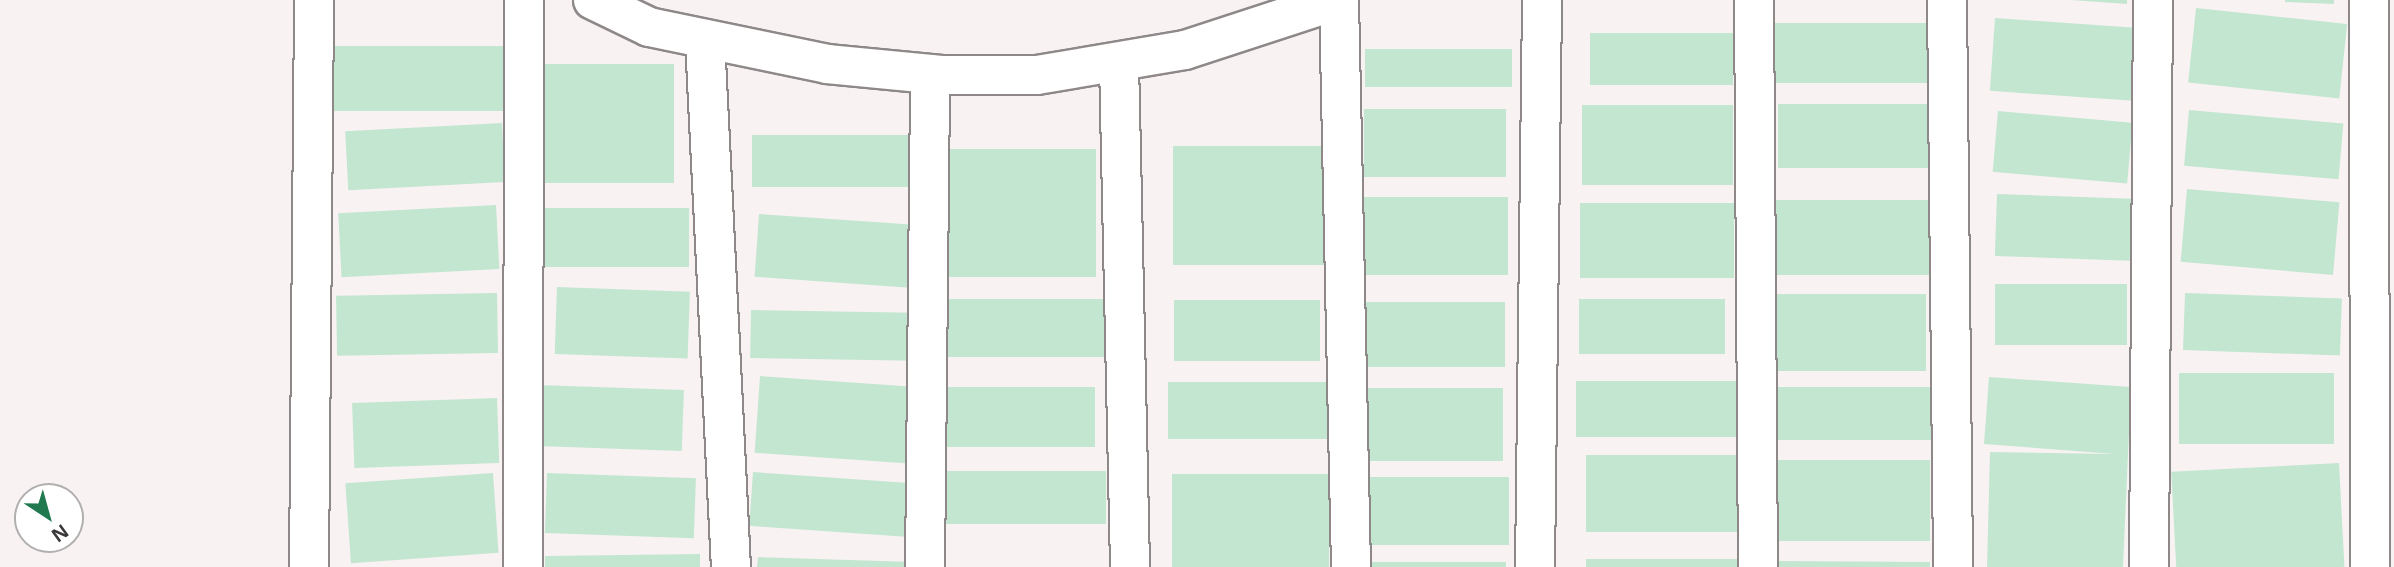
<!DOCTYPE html>
<html>
<head>
<meta charset="utf-8">
<style>
  body { margin:0 }
  #map { position:relative; width:2394px; height:567px; overflow:hidden; background:#f9f2f3; font-family:"Noto Sans",sans-serif }
  div>[style] { position:absolute }
  .building>* { inset:0; background:#c3e6d0; transform-origin:0 0 }
  .roads { filter:drop-shadow(2px 0 #8f8889) drop-shadow(-2px 0 #8f8889) drop-shadow(0 2px #8f8889) drop-shadow(0 -2px #8f8889) }
  .street>* { height:38px; margin:-19px; padding:0 19px; transform-origin:19px; border-radius:19px; background:#fff }
  span { translate:-50% -50%; white-space:nowrap; text-align:center; line-height:1.15; -webkit-text-stroke:5px #fff; paint-order:stroke }
  .north { position:absolute; left:14px; top:483px; width:70px; height:70px; box-sizing:border-box; background:#fff; border:2px solid #b1afaf; border-radius:50%; rotate:144deg; font-size:19px; font-weight:700; line-height:28px; text-align:center; color:#3b3838 }
  .north::after { content:''; display:block; margin:auto; width:24px; height:32px; background:#217a4f; clip-path:polygon(50% 0,100% 100%,50% 72%,0 100%) }
</style>
</head>
<body>
<div id="map">
  <div class="building">
    <div style="clip-path:polygon(2071px 0,2127px 0,2127px 4px)"></div>
    <div style="clip-path:polygon(2285px 0,2334px 0,2334px 4px,2285px 2px)"></div>
    <div style="left:2196px;top:8px;width:152px;height:75px;rotate:6deg"></div>
    <div style="left:1995px;top:18px;width:144px;height:73px;rotate:4deg"></div>
    <div style="left:1768px;top:23px;width:169px;height:60px"></div>
    <div style="left:1590px;top:33px;width:143px;height:52px"></div>
    <div style="left:334px;top:46px;width:171px;height:65px"></div>
    <div style="left:1365px;top:49px;width:147px;height:38px"></div>
    <div style="left:531px;top:64px;width:143px;height:119px"></div>
    <div style="left:1778px;top:104px;width:154px;height:64px"></div>
    <div style="left:1582px;top:105px;width:151px;height:80px"></div>
    <div style="left:1364px;top:109px;width:142px;height:68px"></div>
    <div style="left:2189px;top:110px;width:155px;height:56px;rotate:5deg"></div>
    <div style="left:1998px;top:111px;width:135px;height:61px;rotate:5deg"></div>
    <div style="left:502px;top:123px;width:59px;height:157px;rotate:87deg"></div>
    <div style="left:752px;top:135px;width:158px;height:52px"></div>
    <div style="left:1173px;top:146px;width:151px;height:119px"></div>
    <div style="left:942px;top:149px;width:154px;height:128px"></div>
    <div style="left:2187px;top:189px;width:153px;height:73px;rotate:5deg"></div>
    <div style="left:1997px;top:194px;width:135px;height:62px;rotate:2deg"></div>
    <div style="left:1358px;top:197px;width:150px;height:78px"></div>
    <div style="left:1774px;top:200px;width:156px;height:75px"></div>
    <div style="left:1580px;top:203px;width:154px;height:75px"></div>
    <div style="left:496px;top:205px;width:64px;height:158px;rotate:87deg"></div>
    <div style="left:531px;top:208px;width:158px;height:59px"></div>
    <div style="left:759px;top:214px;width:159px;height:63px;rotate:4deg"></div>
    <div style="left:1995px;top:284px;width:132px;height:61px"></div>
    <div style="left:557px;top:287px;width:133px;height:67px;rotate:2deg"></div>
    <div style="left:497px;top:293px;width:60px;height:161px;rotate:89deg"></div>
    <div style="left:2185px;top:293px;width:157px;height:57px;rotate:2deg"></div>
    <div style="left:1773px;top:294px;width:153px;height:77px"></div>
    <div style="left:946px;top:299px;width:158px;height:58px"></div>
    <div style="left:1579px;top:299px;width:146px;height:55px"></div>
    <div style="left:1174px;top:300px;width:146px;height:61px"></div>
    <div style="left:1356px;top:302px;width:149px;height:65px"></div>
    <div style="left:751px;top:310px;width:164px;height:48px;rotate:1deg"></div>
    <div style="left:2179px;top:373px;width:155px;height:71px"></div>
    <div style="left:760px;top:376px;width:154px;height:77px;rotate:4deg"></div>
    <div style="clip-path:polygon(1989px 377px,2131px 387px,2123px 567px,1987px 567px,1990px 452px,2115px 454px,1984px 444px)"></div>
    <div style="left:1576px;top:381px;width:164px;height:56px"></div>
    <div style="left:1168px;top:382px;width:162px;height:57px"></div>
    <div style="left:538px;top:385px;width:146px;height:61px;rotate:2deg"></div>
    <div style="left:1095px;top:387px;width:60px;height:156px;rotate:90deg"></div>
    <div style="left:1766px;top:387px;width:165px;height:53px"></div>
    <div style="left:1353px;top:388px;width:150px;height:73px"></div>
    <div style="left:497px;top:398px;width:65px;height:145px;rotate:88deg"></div>
    <div style="left:1586px;top:455px;width:151px;height:77px"></div>
    <div style="left:1770px;top:460px;width:160px;height:81px"></div>
    <div style="left:2339px;top:463px;width:104px;height:168px;rotate:87deg"></div>
    <div style="left:942px;top:471px;width:164px;height:53px"></div>
    <div style="left:753px;top:472px;width:160px;height:54px;rotate:4deg"></div>
    <div style="left:493px;top:473px;width:80px;height:148px;rotate:86deg"></div>
    <div style="left:547px;top:473px;width:149px;height:60px;rotate:2deg"></div>
    <div style="left:1172px;top:474px;width:157px;height:93px"></div>
    <div style="left:1363px;top:477px;width:146px;height:68px"></div>
    <div style="clip-path:polygon(700px 554px,700px 567px,545px 567px,545px 556px)"></div>
    <div style="clip-path:polygon(758px 557px,913px 562px,913px 567px,757px 567px)"></div>
    <div style="left:1586px;top:559px;width:155px;height:8px"></div>
    <div style="clip-path:polygon(1772px 561px,1930px 562px,1930px 567px,1772px 567px)"></div>
    <div style="left:1363px;top:562px;width:143px;height:5px"></div>
  </div>
  <div class="roads">
    <div class="street">
      <div style="left:593px;top:0;width:62px;rotate:25.7deg"></div>
      <div style="left:649px;top:27px;width:182px;rotate:11.7deg"></div>
      <div style="left:827px;top:64px;width:115px;rotate:5.5deg"></div>
      <div style="left:941px;top:75px;width:96px"></div>
      <div style="left:1037px;top:75px;width:150px;rotate:-9.6deg"></div>
      <div style="left:1185px;top:50px;width:161px;rotate:-18.1deg"></div>
      <div style="left:1339px;top:0;width:567px;rotate:88.79deg"></div>
      <div style="left:1754px;top:0;width:567px;rotate:89.6deg"></div>
      <div style="left:1947px;top:0;width:567px;rotate:89.39deg"></div>
      <div style="left:2369px;top:0;width:567px;rotate:89.9deg"></div>
      <div style="left:705px;top:40px;width:528px;rotate:87.18deg"></div>
      <div style="left:1119px;top:62px;width:505px;rotate:88.75deg"></div>
      <div style="left:309px;top:567px;width:567px;rotate:-89.49deg"></div>
      <div style="left:523px;top:567px;width:567px;rotate:-89.9deg"></div>
      <div style="left:925px;top:567px;width:493px;rotate:-89.4deg"></div>
      <div style="left:1535px;top:567px;width:567px;rotate:-89.29deg"></div>
      <div style="left:2149px;top:567px;width:567px;rotate:-89.6deg"></div>
    </div>
  </div>
  <div class="north">N</div>
</div>
</body>
</html>
